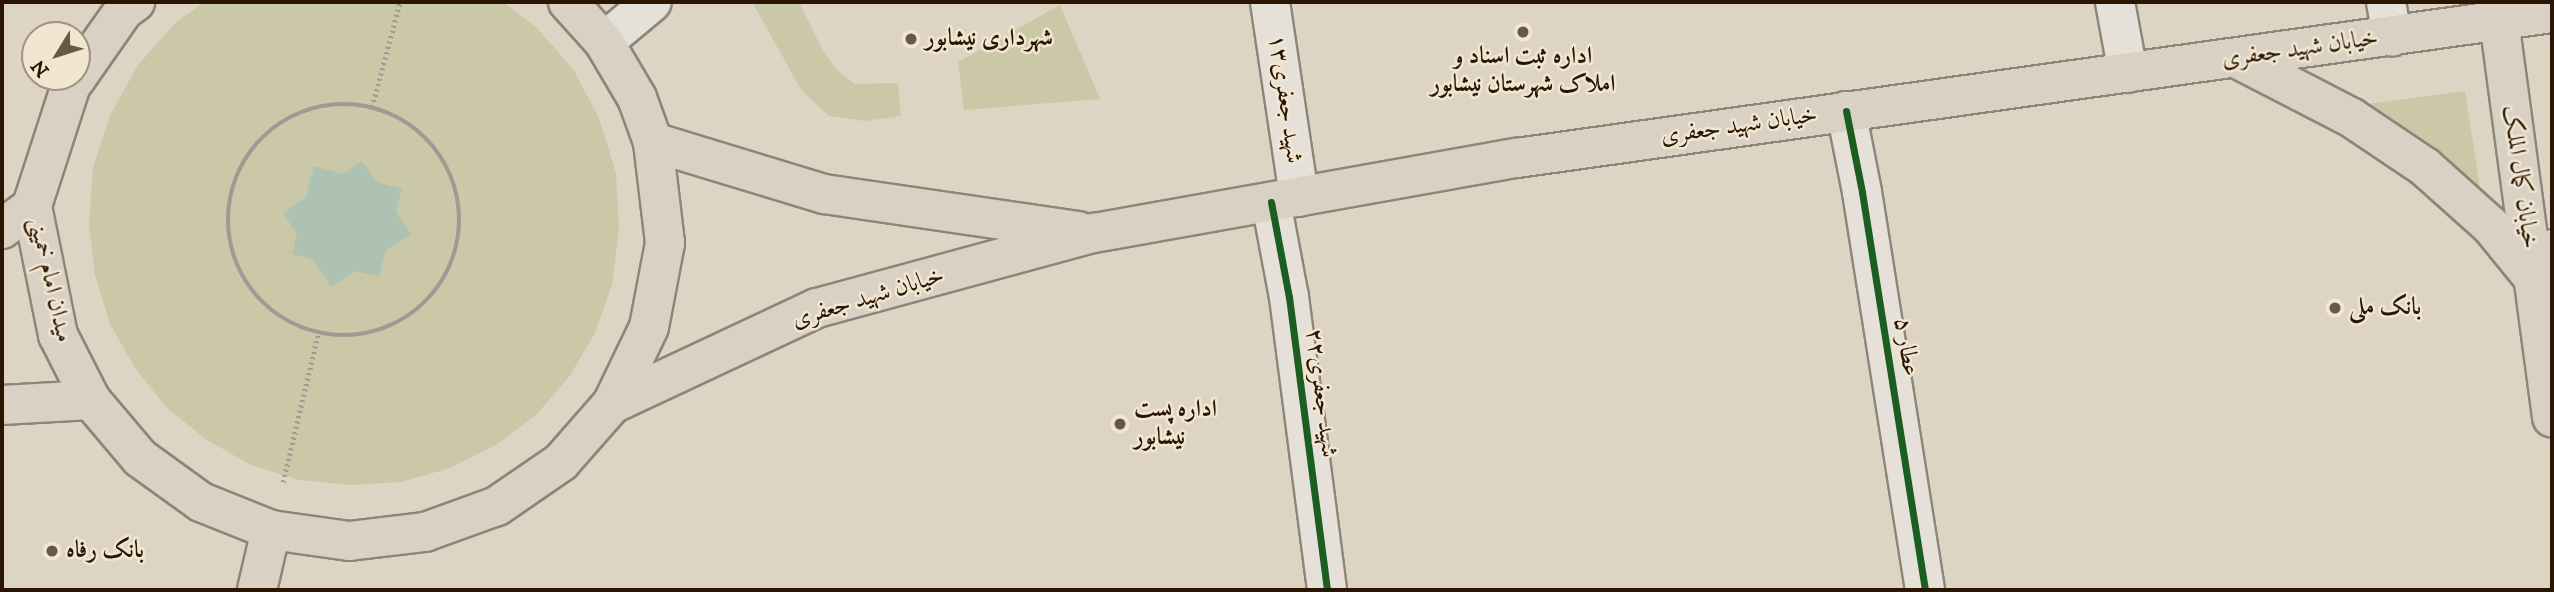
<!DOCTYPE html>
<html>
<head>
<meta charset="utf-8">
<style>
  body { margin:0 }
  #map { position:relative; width:2554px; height:592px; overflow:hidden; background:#ded4c4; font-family:"IM FELL DW Pica",Amiri,serif }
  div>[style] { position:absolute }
  .green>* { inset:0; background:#cac8a6 }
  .water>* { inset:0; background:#adc2b3 }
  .path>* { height:4.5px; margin-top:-2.25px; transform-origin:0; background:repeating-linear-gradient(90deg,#a09a92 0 2px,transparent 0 5.5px) }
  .path>.ring { margin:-2.25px; padding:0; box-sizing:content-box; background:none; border:4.5px solid #a09a92; border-radius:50% }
  .roads { filter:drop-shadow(2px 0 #8d857a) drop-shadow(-2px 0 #8d857a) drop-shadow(0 2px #8d857a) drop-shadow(0 -2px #8d857a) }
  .minor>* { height:38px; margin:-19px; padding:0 19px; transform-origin:19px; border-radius:19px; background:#e5e1d8 }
  .major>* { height:38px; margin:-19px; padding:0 19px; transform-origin:19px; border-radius:19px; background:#d9d1c3 }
  .cycleway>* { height:7px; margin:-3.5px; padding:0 3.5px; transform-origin:3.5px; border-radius:3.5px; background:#1b5e20 }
  .dots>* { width:19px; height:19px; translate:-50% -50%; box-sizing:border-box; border:4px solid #f0e6d2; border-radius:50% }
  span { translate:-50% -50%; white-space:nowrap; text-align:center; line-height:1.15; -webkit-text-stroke:5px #f0e6d2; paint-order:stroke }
  .poi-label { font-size:24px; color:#291501; font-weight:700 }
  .left { translate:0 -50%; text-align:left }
  .street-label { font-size:24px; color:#291501 }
  .frame { position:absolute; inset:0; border:4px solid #291501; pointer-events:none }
  .north { position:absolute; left:21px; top:21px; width:70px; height:70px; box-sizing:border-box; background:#f0e6d2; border:2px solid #a0927e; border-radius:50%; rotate:232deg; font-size:19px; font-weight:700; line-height:28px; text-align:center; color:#291501 }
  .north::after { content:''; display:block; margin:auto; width:24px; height:32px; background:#685845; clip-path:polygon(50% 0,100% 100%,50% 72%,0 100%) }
</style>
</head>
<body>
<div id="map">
  <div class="green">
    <div style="clip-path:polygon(204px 2px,503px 2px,535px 26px,573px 69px,599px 118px,616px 173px,619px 229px,612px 285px,595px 333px,569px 377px,536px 415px,496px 445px,450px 468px,401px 482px,351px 485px,300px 480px,251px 465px,207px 440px,167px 408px,135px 368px,110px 324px,95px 275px,89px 225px,93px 168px,110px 115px,138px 65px,175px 23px)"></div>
    <div style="clip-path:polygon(752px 2px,799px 2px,823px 51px,839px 72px,855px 84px,898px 83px,901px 116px,865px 121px,829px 116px,802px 91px)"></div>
    <div style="clip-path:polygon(1060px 5px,1100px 99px,964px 110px,958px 62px)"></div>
    <div style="clip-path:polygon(2465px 91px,2482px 201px,2443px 156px,2368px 104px)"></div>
  </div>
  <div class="water">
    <div style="clip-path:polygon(362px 161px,377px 182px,402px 189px,396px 211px,411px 235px,386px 250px,379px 277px,355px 271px,331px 287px,313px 260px,292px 254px,297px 234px,283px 213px,306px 197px,314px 166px,343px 174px)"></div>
  </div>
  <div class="path">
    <div class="ring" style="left:228px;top:104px;width:227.5px;height:227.5px"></div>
    <div style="left:372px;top:107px;width:109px;rotate:-75.1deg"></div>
    <div style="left:283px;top:482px;width:152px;rotate:-76.7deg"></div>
  </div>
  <div class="roads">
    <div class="minor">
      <div style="left:1270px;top:2px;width:197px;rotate:81.5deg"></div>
      <div style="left:2115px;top:2px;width:72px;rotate:79.6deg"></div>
      <div style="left:2386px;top:2px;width:35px;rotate:80deg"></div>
      <div style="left:604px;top:42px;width:62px;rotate:-39.8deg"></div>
      <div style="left:1846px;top:111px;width:83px;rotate:78.8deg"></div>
      <div style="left:1862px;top:192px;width:403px;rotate:81deg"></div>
      <div style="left:1271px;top:202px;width:97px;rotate:79.3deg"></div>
      <div style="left:1289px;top:297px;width:295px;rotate:82.6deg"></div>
    </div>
    <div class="major">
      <div style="left:2499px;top:20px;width:401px;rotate:82.4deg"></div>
      <div style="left:2236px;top:58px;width:131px;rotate:27.3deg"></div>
      <div style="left:2352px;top:118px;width:88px;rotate:33.9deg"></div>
      <div style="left:2425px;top:167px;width:89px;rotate:41.8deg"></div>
      <div style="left:2491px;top:226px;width:68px;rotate:50.9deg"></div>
      <div style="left:2534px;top:279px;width:35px;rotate:-59deg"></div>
      <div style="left:77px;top:77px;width:10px;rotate:127deg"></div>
      <div style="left:71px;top:85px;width:127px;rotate:107.9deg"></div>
      <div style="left:32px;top:206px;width:132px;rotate:78.6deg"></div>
      <div style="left:58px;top:335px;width:73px;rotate:63.1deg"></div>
      <div style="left:91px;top:400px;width:76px;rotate:49.8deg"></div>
      <div style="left:140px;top:458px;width:75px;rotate:35.8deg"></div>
      <div style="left:201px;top:502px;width:75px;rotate:21.8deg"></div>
      <div style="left:271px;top:530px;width:79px;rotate:8deg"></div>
      <div style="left:349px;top:541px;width:77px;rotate:-6.8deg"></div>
      <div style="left:425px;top:532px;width:77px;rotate:-19.9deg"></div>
      <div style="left:497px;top:506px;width:78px;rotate:-34.5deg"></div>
      <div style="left:561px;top:462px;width:77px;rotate:-48.7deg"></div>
      <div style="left:612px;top:404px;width:85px;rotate:-64.3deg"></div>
      <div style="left:649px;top:327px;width:86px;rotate:-79.2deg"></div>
      <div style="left:665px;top:243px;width:102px;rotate:-96.8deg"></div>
      <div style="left:653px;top:142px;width:47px;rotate:-110deg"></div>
      <div style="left:637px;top:98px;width:65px;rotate:-120.5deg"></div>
      <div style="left:604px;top:42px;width:54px;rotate:-132deg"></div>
      <div style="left:77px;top:77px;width:82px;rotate:-55deg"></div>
      <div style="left:124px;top:10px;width:14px;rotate:-36deg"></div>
      <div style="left:653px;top:142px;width:179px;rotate:16.9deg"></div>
      <div style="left:824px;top:194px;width:257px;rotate:8.3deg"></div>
      <div style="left:2px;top:229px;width:38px;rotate:-37deg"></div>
      <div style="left:612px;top:404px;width:226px;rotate:-25.1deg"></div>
      <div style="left:817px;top:308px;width:287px;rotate:-15.2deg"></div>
      <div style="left:1094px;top:233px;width:430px;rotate:-10.1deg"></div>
      <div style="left:1517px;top:158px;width:1045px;rotate:-7.98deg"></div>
      <div style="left:2px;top:405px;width:89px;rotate:-3.2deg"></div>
      <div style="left:257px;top:590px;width:62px;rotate:-76.9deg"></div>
    </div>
  </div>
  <div class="cycleway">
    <div style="left:1846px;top:111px;width:83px;rotate:78.8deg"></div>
    <div style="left:1862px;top:192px;width:403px;rotate:81deg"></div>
    <div style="left:1271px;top:202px;width:97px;rotate:79.3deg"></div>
    <div style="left:1289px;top:297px;width:295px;rotate:82.6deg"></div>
  </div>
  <div class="dots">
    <div style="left:1523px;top:32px;background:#685845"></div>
    <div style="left:911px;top:39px;background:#685845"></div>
    <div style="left:2335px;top:308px;background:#685845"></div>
    <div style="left:1120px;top:424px;background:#685845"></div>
    <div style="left:52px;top:551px;background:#685845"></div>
  </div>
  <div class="poi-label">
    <span class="left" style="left:925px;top:39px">شهرداری نیشابور</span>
    <span style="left:1523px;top:71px">اداره ثبت اسناد و<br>املاک شهرستان نیشابور</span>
    <span class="left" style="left:2349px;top:308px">بانک ملی</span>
    <span class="left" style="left:1134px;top:424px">اداره پست<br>نیشابور</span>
    <span class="left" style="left:66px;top:551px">بانک رفاه</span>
  </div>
  <div class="street-label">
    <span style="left:2300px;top:49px;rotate:-8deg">خیابان شهید جعفری</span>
    <span style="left:1285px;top:99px;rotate:82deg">شهید جعفری۱۳</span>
    <span style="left:1739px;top:126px;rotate:-8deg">خیابان شهید جعفری</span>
    <span style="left:2520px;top:177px;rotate:82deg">خیابان کمال الملک</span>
    <span style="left:50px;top:280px;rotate:77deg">میدان امام خمینی</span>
    <span style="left:868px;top:298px;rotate:-17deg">خیابان شهید جعفری</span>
    <span style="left:1906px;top:347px;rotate:81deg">عطار ۵</span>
    <span style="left:1321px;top:393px;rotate:83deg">شهید جعفری۲۲</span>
  </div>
  <div class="frame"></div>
  <div class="north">N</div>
</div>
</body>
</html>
